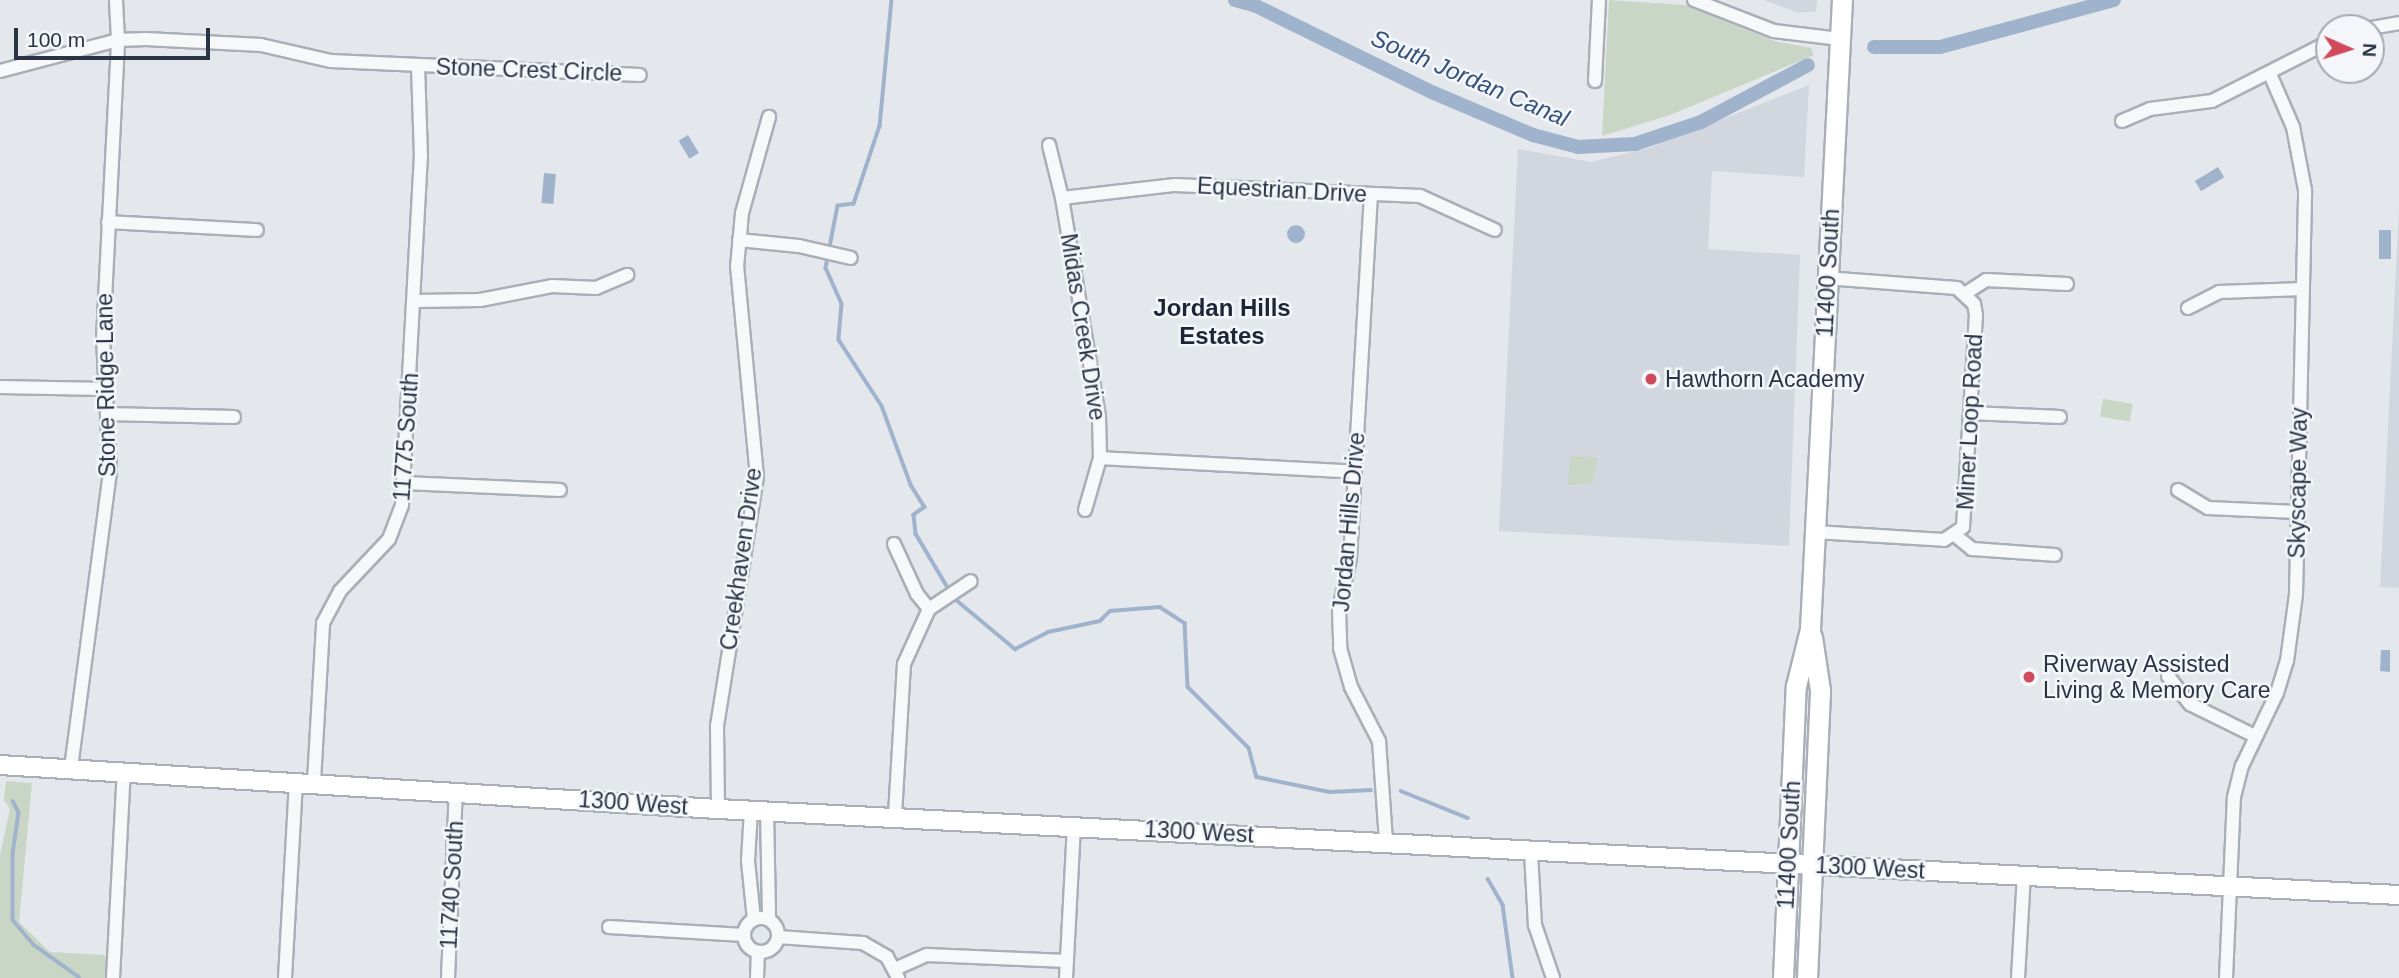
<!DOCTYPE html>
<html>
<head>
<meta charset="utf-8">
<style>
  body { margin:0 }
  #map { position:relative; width:2399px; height:978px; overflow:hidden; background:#e4e7ec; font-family:Arial,sans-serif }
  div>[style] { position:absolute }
  .built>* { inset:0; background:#d2d6de }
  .green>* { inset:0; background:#c9d6c5; transform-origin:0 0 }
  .water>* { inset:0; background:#9fb4cc; transform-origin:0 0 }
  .round { border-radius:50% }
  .stream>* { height:3.5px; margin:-1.75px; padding:0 1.75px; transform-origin:1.75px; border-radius:1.75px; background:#9fb4cc }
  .canal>* { height:14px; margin:-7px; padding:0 7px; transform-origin:7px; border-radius:7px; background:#9fb4cc }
  .roads { filter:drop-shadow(2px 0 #a9aeb7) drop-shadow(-2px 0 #a9aeb7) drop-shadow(0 2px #a9aeb7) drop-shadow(0 -2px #a9aeb7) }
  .street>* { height:12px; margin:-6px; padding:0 6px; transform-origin:6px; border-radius:6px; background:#f7f8fa }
  .street>.ring { margin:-6px; padding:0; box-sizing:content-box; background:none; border:12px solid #f7f8fa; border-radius:50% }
  .secondary>* { height:18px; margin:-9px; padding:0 9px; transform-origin:9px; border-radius:9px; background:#fff }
  .primary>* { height:19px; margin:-9.5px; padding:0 9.5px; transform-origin:9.5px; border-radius:9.5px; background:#fff }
  .dots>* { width:19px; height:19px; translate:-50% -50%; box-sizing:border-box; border:4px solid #f4f6f9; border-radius:50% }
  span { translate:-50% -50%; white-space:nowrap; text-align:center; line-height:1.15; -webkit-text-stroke:5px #f4f6f9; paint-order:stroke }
  .street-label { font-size:23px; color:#2b3445 }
  .poi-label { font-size:23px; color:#2b3445 }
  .left { translate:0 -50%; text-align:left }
  .water-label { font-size:24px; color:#34527a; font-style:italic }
  .neighbourhood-label { font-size:24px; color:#1d2536; font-weight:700 }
  .north { position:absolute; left:2315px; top:14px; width:70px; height:70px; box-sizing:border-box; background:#f4f6f9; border:2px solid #a4a8b1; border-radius:50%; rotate:93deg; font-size:19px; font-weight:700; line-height:28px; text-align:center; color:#2b3445 }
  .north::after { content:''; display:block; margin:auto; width:24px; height:32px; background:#d1495b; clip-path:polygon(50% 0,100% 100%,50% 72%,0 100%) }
  .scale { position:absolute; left:14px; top:28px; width:196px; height:32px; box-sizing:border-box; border:4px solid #2b3445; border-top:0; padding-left:9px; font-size:21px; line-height:24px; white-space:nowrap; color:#2b3445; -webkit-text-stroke:5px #f4f6f9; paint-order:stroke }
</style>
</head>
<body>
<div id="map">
  <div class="built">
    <div style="clip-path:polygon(1764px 0,1817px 0,1816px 11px,1799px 13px)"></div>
    <div style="clip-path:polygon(1809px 85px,1804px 177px,1712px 171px,1708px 249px,1800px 255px,1789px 546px,1499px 531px,1518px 149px,1591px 162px,1649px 148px)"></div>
    <div style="clip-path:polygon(2399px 209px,2399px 588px,2380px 587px)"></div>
  </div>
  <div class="green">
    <div style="clip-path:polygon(1609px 0,1684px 5px,1774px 41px,1811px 48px,1814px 55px,1670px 115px,1602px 136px)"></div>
    <div style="left:2103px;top:399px;width:30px;height:18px;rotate:9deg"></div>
    <div style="clip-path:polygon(1570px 456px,1598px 458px,1592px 483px,1568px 485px)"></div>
    <div style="clip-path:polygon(6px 781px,32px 783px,19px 922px,50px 952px,104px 955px,120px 978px,0 978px,0 855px,10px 809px,4px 800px)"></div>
  </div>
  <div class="water">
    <div style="left:688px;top:135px;width:21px;height:11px;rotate:59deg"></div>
    <div style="left:2218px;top:167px;width:12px;height:27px;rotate:59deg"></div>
    <div style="left:544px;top:173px;width:12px;height:30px;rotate:5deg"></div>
    <div class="round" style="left:1287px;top:225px;width:18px;height:18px"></div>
    <div style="left:2379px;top:230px;width:12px;height:29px"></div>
    <div style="clip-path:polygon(2381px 650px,2390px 650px,2390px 672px,2380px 671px)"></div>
  </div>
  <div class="stream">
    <div style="left:892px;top:0;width:127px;rotate:95.4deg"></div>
    <div style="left:880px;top:126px;width:82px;rotate:108.4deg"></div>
    <div style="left:854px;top:204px;width:16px;rotate:173deg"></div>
    <div style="left:838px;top:206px;width:63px;rotate:101deg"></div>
    <div style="left:826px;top:268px;width:39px;rotate:66deg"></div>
    <div style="left:842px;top:304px;width:36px;rotate:95deg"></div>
    <div style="left:839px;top:340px;width:79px;rotate:56.9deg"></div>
    <div style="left:882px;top:406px;width:84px;rotate:69.8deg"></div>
    <div style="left:911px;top:485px;width:26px;rotate:58deg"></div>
    <div style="left:925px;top:507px;width:14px;rotate:144deg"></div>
    <div style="left:914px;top:515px;width:19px;rotate:84deg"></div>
    <div style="left:916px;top:534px;width:66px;rotate:59.2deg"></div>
    <div style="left:954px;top:598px;width:80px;rotate:39.9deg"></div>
    <div style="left:1015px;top:649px;width:37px;rotate:-27deg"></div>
    <div style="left:1048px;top:632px;width:53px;rotate:-11.9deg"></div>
    <div style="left:1100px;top:621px;width:14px;rotate:-45deg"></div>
    <div style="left:1110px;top:611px;width:50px;rotate:-4.6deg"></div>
    <div style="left:1160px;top:607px;width:30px;rotate:33deg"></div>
    <div style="left:1185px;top:623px;width:64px;rotate:87.3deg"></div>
    <div style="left:1188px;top:687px;width:86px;rotate:45deg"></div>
    <div style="left:1249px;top:748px;width:30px;rotate:75deg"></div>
    <div style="left:1257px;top:777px;width:75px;rotate:11.6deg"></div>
    <div style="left:1330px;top:792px;width:41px;rotate:-2.8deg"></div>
    <div style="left:1401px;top:791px;width:72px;rotate:21.9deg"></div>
    <div style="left:13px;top:801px;width:13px;rotate:63deg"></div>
    <div style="left:19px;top:813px;width:41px;rotate:98.3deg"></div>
    <div style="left:13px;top:854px;width:66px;rotate:90deg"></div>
    <div style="left:13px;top:920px;width:33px;rotate:50deg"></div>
    <div style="left:34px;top:945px;width:55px;rotate:35.4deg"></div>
    <div style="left:1488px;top:879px;width:30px;rotate:60deg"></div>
    <div style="left:1503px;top:905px;width:74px;rotate:82.2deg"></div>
  </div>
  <div class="canal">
    <div style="left:1235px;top:0;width:20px;rotate:15deg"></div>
    <div style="left:1254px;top:5px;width:200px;rotate:26.1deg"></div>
    <div style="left:1434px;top:93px;width:108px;rotate:23deg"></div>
    <div style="left:1533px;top:135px;width:47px;rotate:14.9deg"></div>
    <div style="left:1578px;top:147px;width:57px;rotate:-3deg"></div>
    <div style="left:1635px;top:144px;width:70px;rotate:-18.4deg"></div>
    <div style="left:1701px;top:122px;width:121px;rotate:-28deg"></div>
    <div style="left:1874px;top:47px;width:66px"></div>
    <div style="left:1940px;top:47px;width:180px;rotate:-15.1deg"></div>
  </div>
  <div class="roads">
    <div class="street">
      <div style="left:1694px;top:0;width:86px;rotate:21.2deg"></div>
      <div style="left:1774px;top:31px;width:66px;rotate:6.9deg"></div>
      <div style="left:2371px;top:28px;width:28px;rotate:-10deg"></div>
      <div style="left:0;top:71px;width:122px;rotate:-14.7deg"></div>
      <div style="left:118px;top:40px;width:28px;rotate:-2deg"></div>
      <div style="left:146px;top:39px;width:115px;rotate:3deg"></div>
      <div style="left:261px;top:45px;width:72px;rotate:12.9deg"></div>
      <div style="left:331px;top:61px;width:309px;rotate:2.6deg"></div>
      <div style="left:1595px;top:81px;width:81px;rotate:-87.2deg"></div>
      <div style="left:2122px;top:121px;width:30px;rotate:-23deg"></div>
      <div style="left:2150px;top:109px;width:63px;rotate:-7.4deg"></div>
      <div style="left:2212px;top:101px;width:131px;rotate:-26.8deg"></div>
      <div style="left:1049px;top:145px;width:55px;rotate:76.2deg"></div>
      <div style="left:1062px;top:198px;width:222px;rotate:80.4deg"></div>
      <div style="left:1099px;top:417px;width:41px;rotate:88.6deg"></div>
      <div style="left:1100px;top:458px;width:54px;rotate:106.1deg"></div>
      <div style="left:1371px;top:194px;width:365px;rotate:93.3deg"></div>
      <div style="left:1350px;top:558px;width:53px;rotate:101.9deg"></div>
      <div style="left:1339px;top:610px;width:38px;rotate:88deg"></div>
      <div style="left:1340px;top:648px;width:41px;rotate:74.2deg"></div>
      <div style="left:1351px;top:687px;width:61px;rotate:62.6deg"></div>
      <div style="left:1379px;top:741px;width:101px;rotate:86deg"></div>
      <div style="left:1062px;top:198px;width:114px;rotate:-6.6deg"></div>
      <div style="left:1175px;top:185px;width:245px;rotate:2.6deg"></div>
      <div style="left:1420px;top:196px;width:82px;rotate:24.4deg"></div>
      <div style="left:108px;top:222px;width:149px;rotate:3.1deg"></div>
      <div style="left:739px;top:240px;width:60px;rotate:5.7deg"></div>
      <div style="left:799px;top:246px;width:53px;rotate:13deg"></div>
      <div style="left:1966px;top:293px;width:24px;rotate:-33deg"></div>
      <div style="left:1986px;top:280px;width:81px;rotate:2.8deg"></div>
      <div style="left:415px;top:301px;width:65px;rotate:-0.9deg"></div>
      <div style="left:480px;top:300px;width:73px;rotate:-11deg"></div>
      <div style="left:552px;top:286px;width:44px;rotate:2.6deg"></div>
      <div style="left:596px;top:288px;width:34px;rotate:-23deg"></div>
      <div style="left:2188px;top:308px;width:35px;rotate:-27deg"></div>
      <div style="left:2219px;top:292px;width:84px;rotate:-2deg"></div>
      <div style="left:0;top:387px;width:104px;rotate:1.1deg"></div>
      <div style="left:1971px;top:413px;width:89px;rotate:2.6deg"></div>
      <div style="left:107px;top:414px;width:127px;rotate:1.4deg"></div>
      <div style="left:1100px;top:458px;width:255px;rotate:3.1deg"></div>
      <div style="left:405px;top:483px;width:155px;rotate:2.6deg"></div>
      <div style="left:2178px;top:490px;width:35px;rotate:31deg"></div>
      <div style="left:2208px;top:508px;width:89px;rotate:2.6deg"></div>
      <div style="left:1815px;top:532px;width:129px;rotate:3.5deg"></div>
      <div style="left:1944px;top:540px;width:23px;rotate:-34deg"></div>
      <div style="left:1963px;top:527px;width:212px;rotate:-86.5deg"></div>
      <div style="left:1976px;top:315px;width:11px;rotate:-100deg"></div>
      <div style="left:1974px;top:304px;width:23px;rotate:-137deg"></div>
      <div style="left:1957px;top:288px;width:129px;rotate:-175.6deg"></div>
      <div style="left:1956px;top:536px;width:21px;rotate:39deg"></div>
      <div style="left:1972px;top:549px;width:83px;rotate:4.1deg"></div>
      <div style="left:894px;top:544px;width:55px;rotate:65.3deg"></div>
      <div style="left:917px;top:594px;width:19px;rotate:51deg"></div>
      <div style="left:2168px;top:676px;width:36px;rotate:52deg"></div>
      <div style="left:2190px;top:704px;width:72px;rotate:26.2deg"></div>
      <div style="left:71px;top:768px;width:299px;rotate:-82.5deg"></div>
      <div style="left:110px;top:472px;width:133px;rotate:-93deg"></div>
      <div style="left:103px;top:339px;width:299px;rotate:-87.1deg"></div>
      <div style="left:118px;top:40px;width:40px;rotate:-92.9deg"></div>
      <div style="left:314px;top:781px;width:158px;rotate:-86.7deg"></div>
      <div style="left:323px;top:623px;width:36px;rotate:-62deg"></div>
      <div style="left:340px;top:591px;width:71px;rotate:-46.7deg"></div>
      <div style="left:389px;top:539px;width:36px;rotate:-69deg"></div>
      <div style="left:402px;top:505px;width:349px;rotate:-86.9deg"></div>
      <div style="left:421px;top:157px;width:91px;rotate:-91.9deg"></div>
      <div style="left:718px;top:809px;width:83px;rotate:-90.7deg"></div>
      <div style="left:717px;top:726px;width:252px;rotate:-80.9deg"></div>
      <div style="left:757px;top:477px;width:211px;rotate:-95.4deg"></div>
      <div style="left:737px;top:267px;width:54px;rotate:-84.7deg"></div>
      <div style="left:742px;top:213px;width:100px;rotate:-74.3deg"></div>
      <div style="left:751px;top:810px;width:51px;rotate:93.4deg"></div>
      <div style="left:748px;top:861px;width:59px;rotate:84.2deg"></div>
      <div style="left:767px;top:810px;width:109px;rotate:88.9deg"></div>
      <div style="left:895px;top:815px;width:151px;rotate:-86.6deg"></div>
      <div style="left:904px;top:664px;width:60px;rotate:-65.6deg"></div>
      <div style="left:929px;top:609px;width:50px;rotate:-33.7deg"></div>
      <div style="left:1531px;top:852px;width:73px;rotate:86.9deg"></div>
      <div style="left:1535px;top:925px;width:56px;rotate:71.2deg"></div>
      <div class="ring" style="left:744px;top:918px;width:22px;height:22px"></div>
      <div style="left:609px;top:927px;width:135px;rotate:3.4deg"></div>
      <div style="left:778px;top:937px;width:85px;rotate:4deg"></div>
      <div style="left:863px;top:943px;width:28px;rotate:30deg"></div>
      <div style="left:887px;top:957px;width:24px;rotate:62deg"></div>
      <div style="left:895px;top:969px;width:35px;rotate:-24deg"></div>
      <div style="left:927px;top:955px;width:140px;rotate:2.5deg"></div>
      <div style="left:113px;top:978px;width:207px;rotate:-87deg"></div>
      <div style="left:285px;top:978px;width:198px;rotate:-86.8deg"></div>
      <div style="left:448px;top:978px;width:187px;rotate:-87.6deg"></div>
      <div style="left:757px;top:978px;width:26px;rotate:-88deg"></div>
      <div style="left:1066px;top:978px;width:153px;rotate:-87deg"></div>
      <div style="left:2018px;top:978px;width:103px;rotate:-86.7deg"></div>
      <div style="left:2226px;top:978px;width:181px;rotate:-87.5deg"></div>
      <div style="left:2234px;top:797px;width:32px;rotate:-76deg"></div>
      <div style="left:2242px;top:766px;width:81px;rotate:-64.4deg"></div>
      <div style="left:2277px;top:693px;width:34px;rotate:-73deg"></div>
      <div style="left:2287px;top:661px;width:68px;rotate:-82.3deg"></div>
      <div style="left:2296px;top:594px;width:404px;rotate:-88.7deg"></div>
      <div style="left:2305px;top:190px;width:64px;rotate:-100.8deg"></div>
      <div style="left:2293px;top:127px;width:58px;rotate:-113.5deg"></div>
    </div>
    <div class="secondary">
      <div style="left:0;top:765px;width:719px;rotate:3.51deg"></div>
      <div style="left:718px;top:809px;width:1683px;rotate:2.93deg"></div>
    </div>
    <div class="primary">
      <div style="left:1783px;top:978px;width:292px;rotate:-87.5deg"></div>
      <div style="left:1796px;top:686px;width:59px;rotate:-76.2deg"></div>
      <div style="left:1810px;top:629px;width:630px;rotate:-87.09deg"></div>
      <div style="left:1807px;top:978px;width:288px;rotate:-87.4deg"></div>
      <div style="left:1820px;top:690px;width:54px;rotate:-98.6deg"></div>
    </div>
  </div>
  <div class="dots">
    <div style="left:1651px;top:379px;background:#d1495b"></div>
    <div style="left:2029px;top:677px;background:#d1495b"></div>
  </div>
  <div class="street-label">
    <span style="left:529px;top:70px;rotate:2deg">Stone Crest Circle</span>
    <span style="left:1282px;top:190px;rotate:3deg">Equestrian Drive</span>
    <span style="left:1828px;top:273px;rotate:-87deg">11400 South</span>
    <span style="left:1083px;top:327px;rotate:81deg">Midas Creek Drive</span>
    <span style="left:106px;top:385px;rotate:-91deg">Stone Ridge Lane</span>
    <span style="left:1970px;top:422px;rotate:-87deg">Miner Loop Road</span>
    <span style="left:406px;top:437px;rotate:-86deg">11775 South</span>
    <span style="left:2298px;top:483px;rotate:-89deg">Skyscape Way</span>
    <span style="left:1349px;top:522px;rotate:-85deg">Jordan Hills Drive</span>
    <span style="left:741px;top:559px;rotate:-82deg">Creekhaven Drive</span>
    <span style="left:633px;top:803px;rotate:4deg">1300 West</span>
    <span style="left:1199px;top:832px;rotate:3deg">1300 West</span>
    <span style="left:1789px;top:845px;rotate:-87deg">11400 South</span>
    <span style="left:1870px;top:868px;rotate:3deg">1300 West</span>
    <span style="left:452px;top:885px;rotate:-87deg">11740 South</span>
  </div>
  <div class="poi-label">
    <span class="left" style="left:1665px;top:379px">Hawthorn Academy</span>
    <span class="left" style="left:2043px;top:677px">Riverway Assisted<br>Living &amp; Memory Care</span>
  </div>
  <div class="water-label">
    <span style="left:1470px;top:78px;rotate:23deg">South Jordan Canal</span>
  </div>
  <div class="neighbourhood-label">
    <span style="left:1222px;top:322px">Jordan Hills<br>Estates</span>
  </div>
  <div class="north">N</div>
  <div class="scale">100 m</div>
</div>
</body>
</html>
